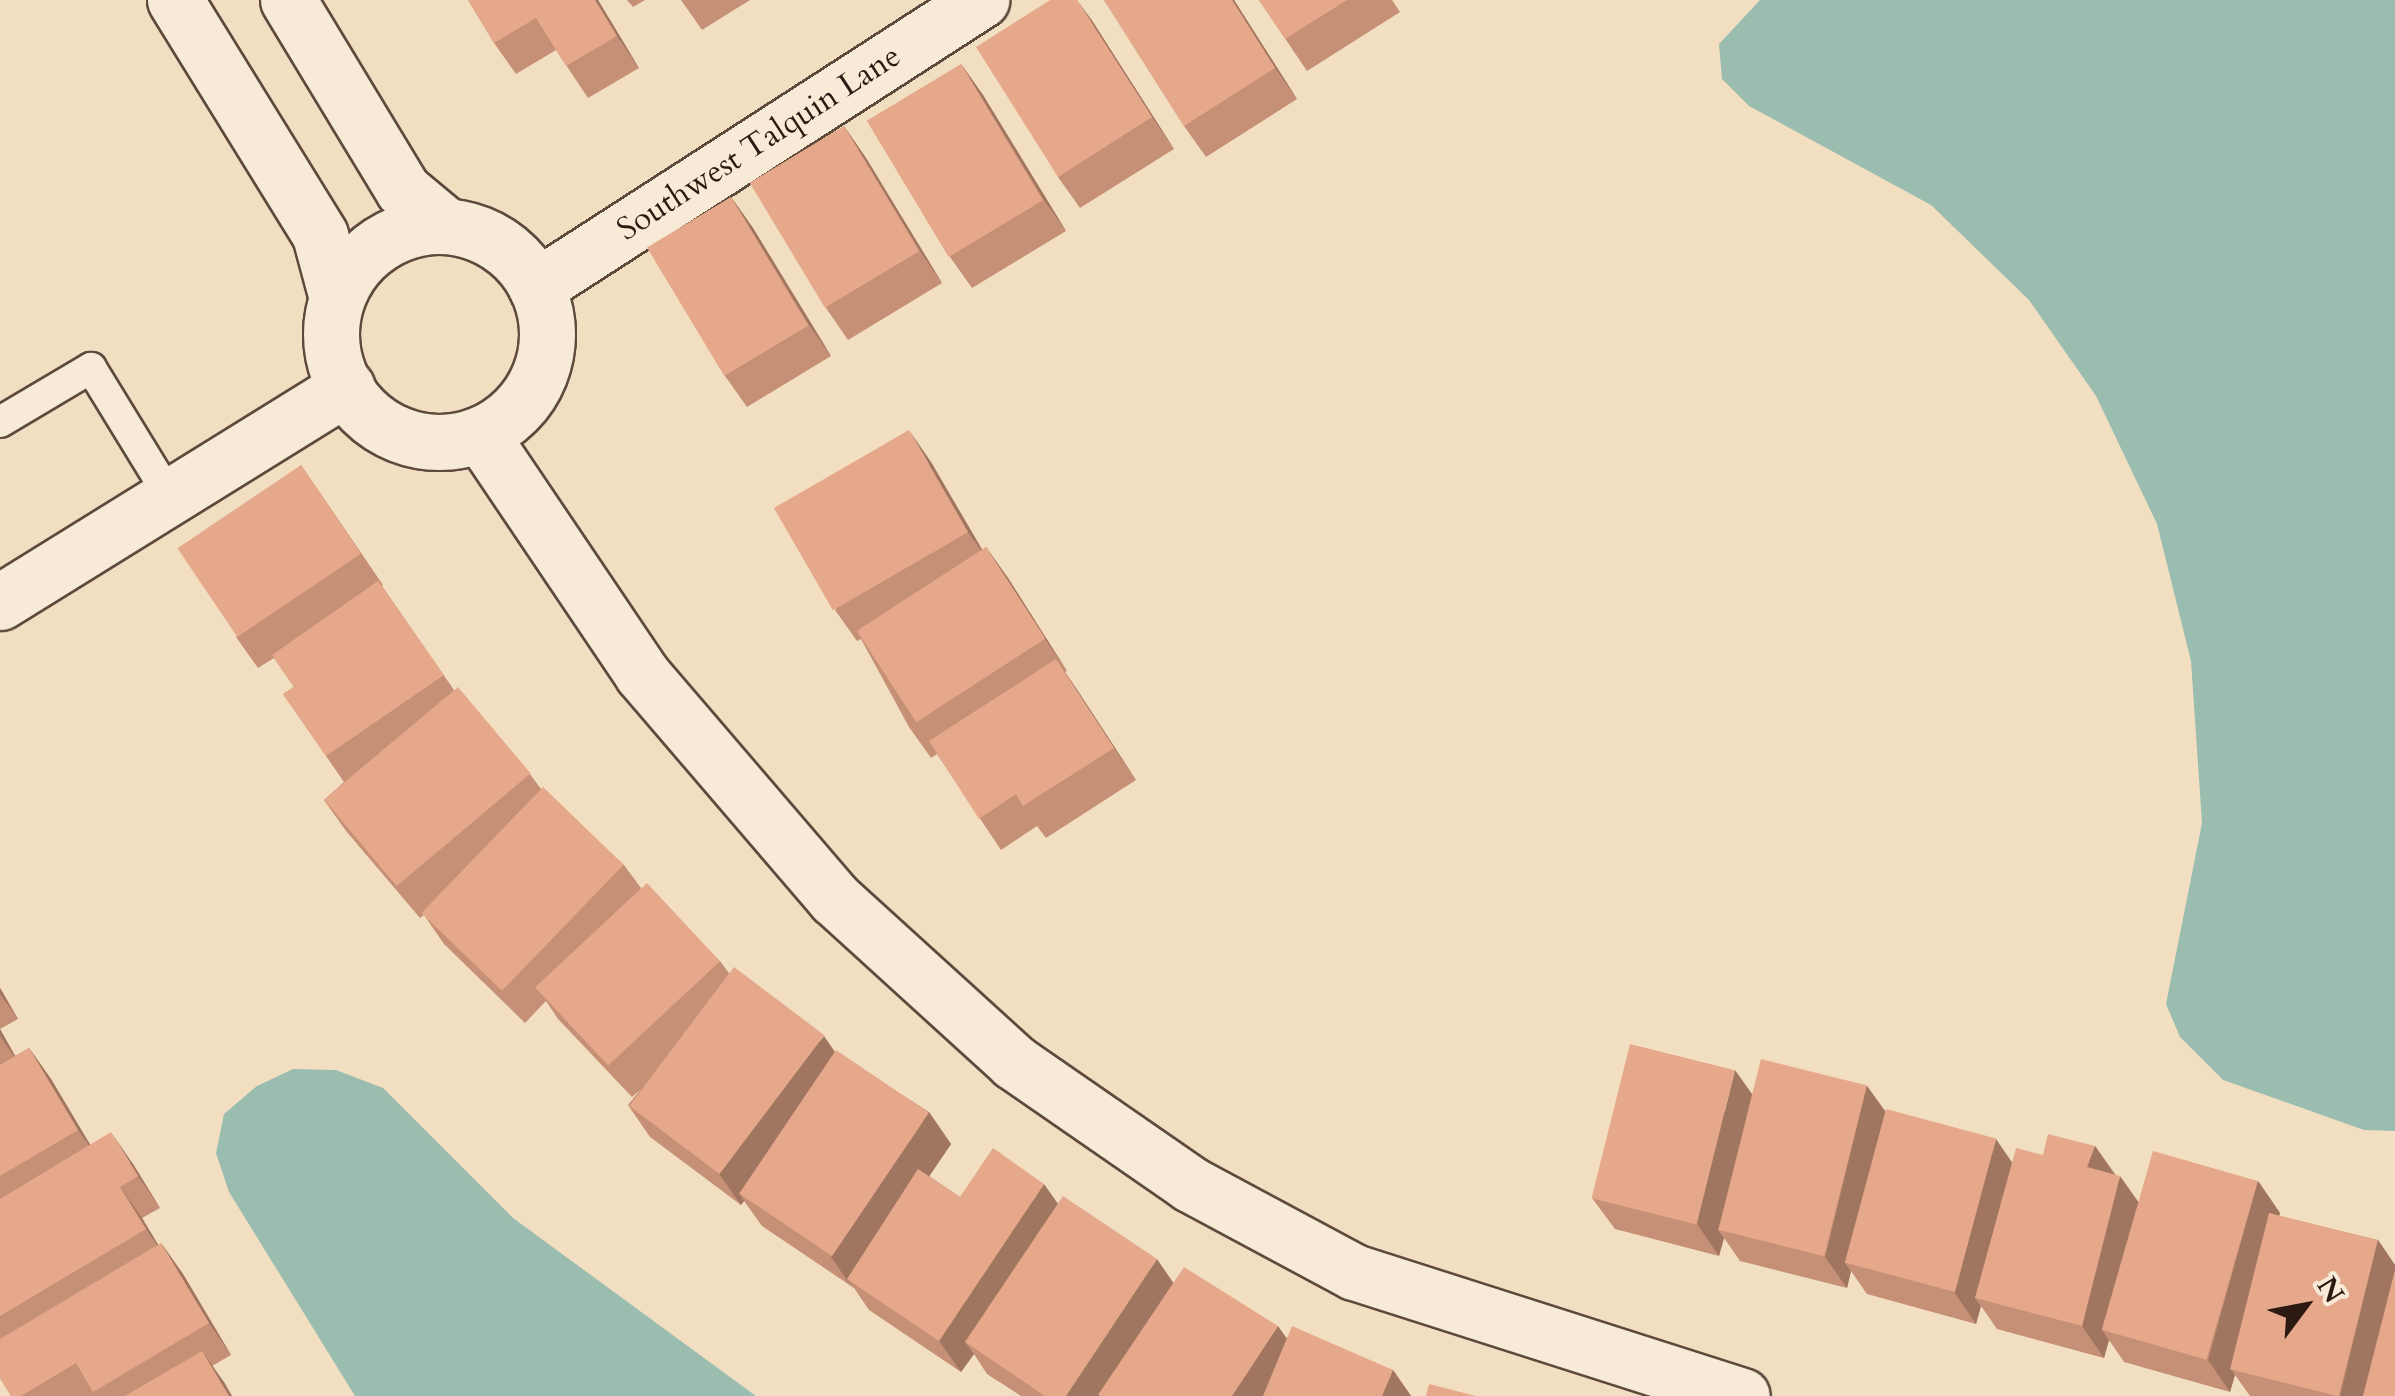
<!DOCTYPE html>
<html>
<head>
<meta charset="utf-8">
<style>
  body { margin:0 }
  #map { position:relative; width:2395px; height:1396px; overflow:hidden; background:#f2dfc2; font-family:Cardo,serif }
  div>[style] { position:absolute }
  .water>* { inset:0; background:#9bbdb0 }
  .roads { filter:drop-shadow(2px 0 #5e4a3d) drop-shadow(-2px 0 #5e4a3d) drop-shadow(0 2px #5e4a3d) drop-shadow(0 -2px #5e4a3d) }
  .service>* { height:30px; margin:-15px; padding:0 15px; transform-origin:15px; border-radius:15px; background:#f7ead7 }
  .minor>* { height:55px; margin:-27.5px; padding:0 27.5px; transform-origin:27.5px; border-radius:27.5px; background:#f7ead7 }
  .minor>.ring { margin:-27.5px; padding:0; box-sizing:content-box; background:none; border:55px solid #f7ead7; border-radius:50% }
  .wall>* { inset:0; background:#c69077 }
  .shaded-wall>* { inset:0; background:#a17661 }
  .building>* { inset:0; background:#e6a88a; transform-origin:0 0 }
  span { translate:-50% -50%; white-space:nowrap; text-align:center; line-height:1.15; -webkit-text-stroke:8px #f7ead7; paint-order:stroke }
  .street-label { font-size:32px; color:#2c1911 }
  .north { position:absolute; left:2255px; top:1256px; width:100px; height:100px; -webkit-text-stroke:8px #f7ead7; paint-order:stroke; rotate:58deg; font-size:28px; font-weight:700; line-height:40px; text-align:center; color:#2c1911 }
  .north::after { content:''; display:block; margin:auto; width:35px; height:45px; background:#2c1911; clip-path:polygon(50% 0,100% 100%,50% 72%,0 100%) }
</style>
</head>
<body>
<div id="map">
  <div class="water">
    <div style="clip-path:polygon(1760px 0,2395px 0,2395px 1131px,2364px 1130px,2223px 1080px,2180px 1037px,2166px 1004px,2202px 823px,2191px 661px,2157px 524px,2096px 396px,2029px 300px,1931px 205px,1749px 106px,1722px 79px,1719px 44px)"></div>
    <div style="clip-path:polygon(293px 1069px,336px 1070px,383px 1088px,513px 1218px,756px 1396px,355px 1396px,229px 1192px,216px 1153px,224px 1114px,257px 1086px)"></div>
  </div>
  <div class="roads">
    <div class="service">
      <div style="left:0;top:422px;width:106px;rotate:-30.7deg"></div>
      <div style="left:91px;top:368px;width:151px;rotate:58.5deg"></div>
    </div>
    <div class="minor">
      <div style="left:175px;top:0;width:276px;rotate:58.3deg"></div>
      <div style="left:320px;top:235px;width:65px;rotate:74.9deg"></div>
      <div style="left:288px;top:0;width:222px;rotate:58.8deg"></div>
      <div style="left:403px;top:190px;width:56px;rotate:39.9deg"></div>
      <div class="ring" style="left:331px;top:226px;width:161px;height:161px"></div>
      <div style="left:536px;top:287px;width:530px;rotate:-32.82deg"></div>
      <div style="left:481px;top:435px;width:288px;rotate:56deg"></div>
      <div style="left:642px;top:674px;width:296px;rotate:49.4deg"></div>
      <div style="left:835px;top:899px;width:242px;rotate:42.3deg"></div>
      <div style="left:1014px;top:1062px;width:214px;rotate:34.7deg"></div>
      <div style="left:1190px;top:1184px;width:186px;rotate:28.2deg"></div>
      <div style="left:1354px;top:1272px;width:407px;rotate:17.7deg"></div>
      <div style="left:0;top:602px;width:408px;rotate:-31.8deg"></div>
    </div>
  </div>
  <div class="wall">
    <div style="clip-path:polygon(468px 0,598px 0,639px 68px,588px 98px,556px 50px,516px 74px,494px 43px)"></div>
    <div style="clip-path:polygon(627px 0,645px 0,633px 7px)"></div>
    <div style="clip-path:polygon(681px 0,750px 0,702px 30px)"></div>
    <div style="clip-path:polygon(1104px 0,1234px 0,1297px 99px,1206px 157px,1184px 126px)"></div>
    <div style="clip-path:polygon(1259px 0,1392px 0,1400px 12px,1307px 71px)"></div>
    <div style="clip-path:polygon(1091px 19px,1174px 149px,1080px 208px,1058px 177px)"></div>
    <div style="clip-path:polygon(961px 64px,983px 95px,1066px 231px,972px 288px,950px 257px)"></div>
    <div style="clip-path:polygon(844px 126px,866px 158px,942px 283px,848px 340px,826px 308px)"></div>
    <div style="clip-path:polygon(731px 197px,753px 228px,831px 356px,747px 407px,725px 376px)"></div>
    <div style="clip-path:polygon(931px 462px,982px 550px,986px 547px,1008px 578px,1067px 671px,1065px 672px,1136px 780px,1046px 838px,1037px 826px,1001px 850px,937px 754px,931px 758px,909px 727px,861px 639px,857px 641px,835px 610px)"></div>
    <div style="clip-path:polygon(301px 465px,383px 585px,382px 586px,454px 690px,530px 774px,541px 789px,624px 865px,641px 888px,720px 961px,729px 973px,835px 1052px,929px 1112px,951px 1144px,929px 1176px,960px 1197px,1058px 1204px,1173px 1283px,1287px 1338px,1393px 1370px,1411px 1396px,1021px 1396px,987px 1374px,974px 1354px,961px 1372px,869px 1310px,854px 1288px,762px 1226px,744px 1201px,741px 1205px,650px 1137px,628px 1105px,640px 1090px,632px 1097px,558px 1019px,546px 1001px,525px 1023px,444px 944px,424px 915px,420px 918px,346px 831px,324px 800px,344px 782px,283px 694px,294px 687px,274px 658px,258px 668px,236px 637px)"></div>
    <div style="clip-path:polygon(0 988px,18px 1019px,0 1029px)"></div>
    <div style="clip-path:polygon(0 1029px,15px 1056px,29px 1048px,51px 1079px,90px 1145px,133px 1164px,160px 1208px,142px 1218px,158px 1245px,161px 1243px,183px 1274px,231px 1355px,212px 1366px,232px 1396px,11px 1396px,0 1378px)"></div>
    <div style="clip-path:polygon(1867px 1086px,1886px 1112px,2012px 1162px,2043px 1155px,2095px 1146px,2115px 1174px,2138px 1202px,2258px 1181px,2280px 1213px,2279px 1216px,2378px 1240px,2395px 1265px,2395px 1396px,2250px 1396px,2235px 1375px,2230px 1392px,2124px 1362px,2109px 1340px,2104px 1358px,1997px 1329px,1981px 1306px,1976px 1324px,1867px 1294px,1851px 1271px,1847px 1288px,1740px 1261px,1724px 1238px,1719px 1256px,1615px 1229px,1592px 1198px,1752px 1094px)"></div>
  </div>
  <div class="shaded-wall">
    <div style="clip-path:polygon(595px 0,598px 0,639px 68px,617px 36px)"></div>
    <div style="clip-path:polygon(1077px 0,1091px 19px,1174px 149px,1152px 117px)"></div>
    <div style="clip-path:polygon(1232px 0,1234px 0,1297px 99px,1275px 68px)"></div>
    <div style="clip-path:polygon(961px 64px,983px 95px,1066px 231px,1044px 200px)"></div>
    <div style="clip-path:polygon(844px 126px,866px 158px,942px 283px,920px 251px)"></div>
    <div style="clip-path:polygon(731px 197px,753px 228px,831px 356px,809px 325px)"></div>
    <div style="clip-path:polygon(909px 430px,931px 462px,990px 563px,968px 532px)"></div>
    <div style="clip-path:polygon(986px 547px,1008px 578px,1067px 671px,1045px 639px)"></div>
    <div style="clip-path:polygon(1056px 659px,1078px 691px,1136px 780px,1114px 748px)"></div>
    <div style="clip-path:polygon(0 988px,18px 1019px,0 994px)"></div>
    <div style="clip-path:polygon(0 1029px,22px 1068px,0 1036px)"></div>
    <div style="clip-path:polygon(824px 1036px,846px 1068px,740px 1194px,744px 1201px,741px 1205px,719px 1174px)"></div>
    <div style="clip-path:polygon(29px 1048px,51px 1079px,100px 1161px,78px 1130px)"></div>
    <div style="clip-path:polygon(1735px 1070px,1757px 1101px,1718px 1230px,1724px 1238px,1719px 1256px,1697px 1224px)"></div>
    <div style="clip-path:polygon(1867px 1086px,1889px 1117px,1845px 1263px,1851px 1271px,1847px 1288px,1825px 1257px)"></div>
    <div style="clip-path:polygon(929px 1112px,951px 1144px,856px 1285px,847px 1279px,853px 1289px,831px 1257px)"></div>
    <div style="clip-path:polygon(111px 1132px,133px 1164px,160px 1208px,138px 1176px)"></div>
    <div style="clip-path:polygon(1996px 1139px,2018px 1171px,1975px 1298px,1981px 1306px,1976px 1324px,1954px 1292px)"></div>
    <div style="clip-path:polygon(2095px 1146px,2117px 1178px,2087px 1167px)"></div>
    <div style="clip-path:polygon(2120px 1176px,2142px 1207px,2102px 1330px,2109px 1340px,2104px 1358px,2082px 1326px)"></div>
    <div style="clip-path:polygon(2258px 1181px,2280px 1213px,2236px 1371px,2231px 1369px,2235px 1375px,2230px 1392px,2208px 1360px)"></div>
    <div style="clip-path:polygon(1044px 1184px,1066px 1215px,965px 1342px,974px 1354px,961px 1372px,939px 1341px)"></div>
    <div style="clip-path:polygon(120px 1187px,142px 1218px,168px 1261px,146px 1229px)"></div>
    <div style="clip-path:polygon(2378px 1240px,2395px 1265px,2395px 1290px,2370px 1396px,2340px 1396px)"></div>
    <div style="clip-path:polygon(161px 1243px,183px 1274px,231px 1355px,209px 1323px)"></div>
    <div style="clip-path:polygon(1157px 1259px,1179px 1291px,1099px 1396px,1066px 1396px)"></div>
    <div style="clip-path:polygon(1278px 1326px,1300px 1357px,1275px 1396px,1232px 1396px)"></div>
    <div style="clip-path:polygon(202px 1351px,224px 1382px,232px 1396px,229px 1396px)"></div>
    <div style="clip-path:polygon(1393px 1370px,1411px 1396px,1382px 1396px)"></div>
  </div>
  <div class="building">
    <div style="clip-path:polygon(468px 0,595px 0,617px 36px,566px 66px,536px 18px,494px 43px)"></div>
    <div style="clip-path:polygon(1050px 0,1077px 0,1152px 117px,1058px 177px,976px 47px)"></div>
    <div style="clip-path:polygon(1104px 0,1232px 0,1275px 68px,1184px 126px)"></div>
    <div style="clip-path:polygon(1259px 0,1347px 0,1285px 39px)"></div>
    <div style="left:961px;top:64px;width:159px;height:110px;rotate:59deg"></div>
    <div style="left:844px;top:126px;width:146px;height:110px;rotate:59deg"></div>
    <div style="left:731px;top:197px;width:150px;height:98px;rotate:59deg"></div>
    <div style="left:909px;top:430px;width:118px;height:156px;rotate:60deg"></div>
    <div style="left:301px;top:465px;width:107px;height:149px;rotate:56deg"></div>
    <div style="left:986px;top:547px;width:109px;height:154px;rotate:57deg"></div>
    <div style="clip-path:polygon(378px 581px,444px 675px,326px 756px,283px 694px,294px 687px,272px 655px)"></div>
    <div style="clip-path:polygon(1056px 659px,1114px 748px,1023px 806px,1016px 794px,979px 819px,929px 741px)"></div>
    <div style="left:458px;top:687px;width:113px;height:175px;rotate:50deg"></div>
    <div style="left:543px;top:787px;width:112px;height:175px;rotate:44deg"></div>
    <div style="left:647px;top:883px;width:107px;height:153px;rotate:47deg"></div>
    <div style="left:734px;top:967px;width:113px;height:174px;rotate:37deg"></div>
    <div style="left:1630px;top:1044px;width:108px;height:159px;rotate:14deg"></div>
    <div style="clip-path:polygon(29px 1048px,78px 1130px,0 1176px,0 1065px)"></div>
    <div style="left:836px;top:1050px;width:112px;height:173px;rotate:34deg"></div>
    <div style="left:1761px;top:1059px;width:109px;height:176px;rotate:14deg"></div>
    <div style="left:1886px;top:1109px;width:114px;height:159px;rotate:15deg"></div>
    <div style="clip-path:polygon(111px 1132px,138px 1176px,120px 1187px,146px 1229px,0 1316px,0 1199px)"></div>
    <div style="clip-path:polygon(2048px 1134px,2095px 1146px,2087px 1167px,2120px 1176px,2082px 1326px,1975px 1298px,2016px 1148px,2043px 1155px)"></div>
    <div style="clip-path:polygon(993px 1148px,1044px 1184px,939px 1341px,847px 1279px,918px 1169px,960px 1197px)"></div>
    <div style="left:2153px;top:1151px;width:109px;height:186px;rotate:16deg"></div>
    <div style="clip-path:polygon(1063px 1196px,1157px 1259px,1066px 1396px,1045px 1396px,965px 1342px)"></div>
    <div style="left:2269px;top:1213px;width:112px;height:161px;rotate:14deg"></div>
    <div style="clip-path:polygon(161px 1243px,209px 1323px,93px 1392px,76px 1363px,21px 1396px,11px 1396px,0 1378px,0 1339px)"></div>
    <div style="clip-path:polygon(1184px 1267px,1278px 1326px,1232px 1396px,1101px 1396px,1098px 1395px)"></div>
    <div style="clip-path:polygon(2395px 1270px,2395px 1396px,2363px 1396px)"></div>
    <div style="clip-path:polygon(1292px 1326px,1393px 1370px,1382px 1396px,1263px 1396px)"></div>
    <div style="clip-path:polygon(202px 1351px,229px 1396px,125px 1396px)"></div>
    <div style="clip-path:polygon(1429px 1384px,1476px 1396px,1426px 1396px)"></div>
  </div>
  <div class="street-label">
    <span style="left:759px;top:143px;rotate:-33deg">Southwest Talquin Lane</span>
  </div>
  <div class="north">N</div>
</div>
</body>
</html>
